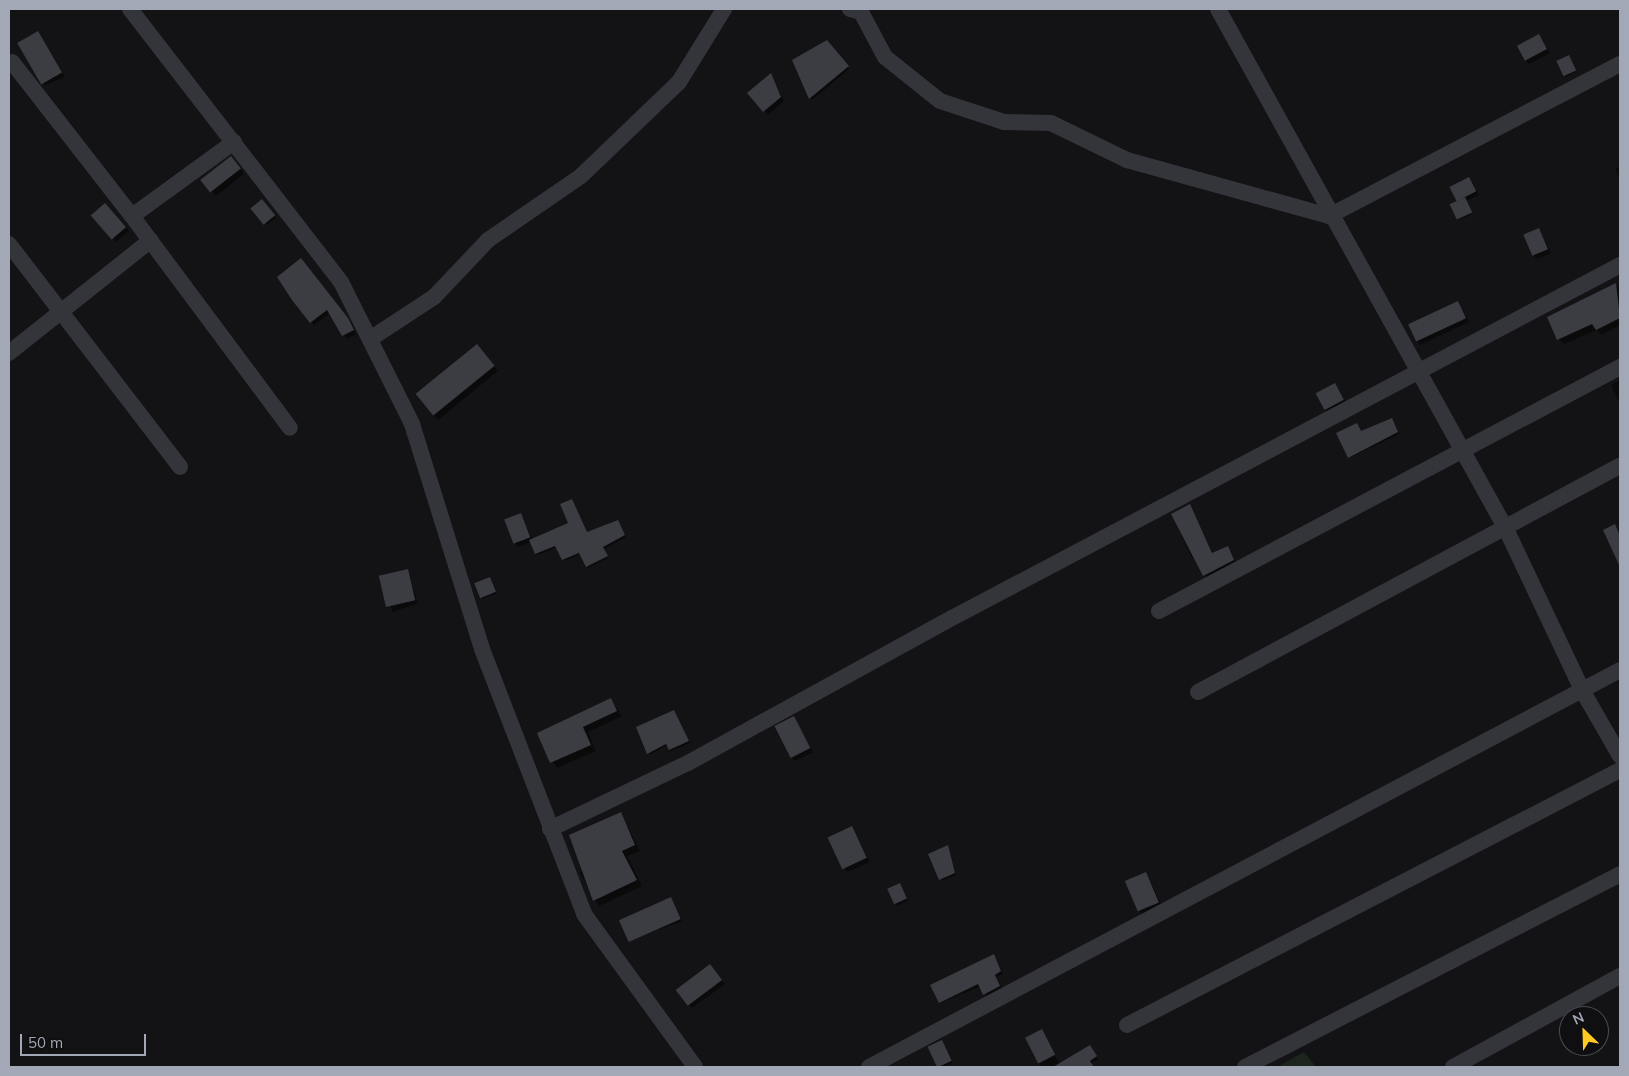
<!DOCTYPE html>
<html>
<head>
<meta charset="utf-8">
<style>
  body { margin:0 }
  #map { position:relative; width:1629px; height:1076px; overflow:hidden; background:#131315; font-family:Mulish,sans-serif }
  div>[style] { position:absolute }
  .green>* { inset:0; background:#1b241d }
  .shadow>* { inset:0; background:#0007; transform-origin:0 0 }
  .building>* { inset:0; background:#3c3d43; transform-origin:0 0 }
  .street>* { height:16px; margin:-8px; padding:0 8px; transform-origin:8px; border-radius:8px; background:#34343b }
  span { translate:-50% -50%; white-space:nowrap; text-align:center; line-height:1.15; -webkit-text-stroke:4px #0f0e10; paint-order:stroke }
  .frame { position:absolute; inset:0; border:10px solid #a3a8b7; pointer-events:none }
  .north { position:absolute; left:1559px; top:1006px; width:50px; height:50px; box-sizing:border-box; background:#0f0e10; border:1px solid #4a4c53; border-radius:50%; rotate:336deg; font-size:14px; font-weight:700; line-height:20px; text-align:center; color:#a3a8b7 }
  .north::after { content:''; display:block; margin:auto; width:18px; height:22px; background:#ffca22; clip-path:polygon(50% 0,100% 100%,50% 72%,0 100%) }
  .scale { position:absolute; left:20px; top:1034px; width:126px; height:22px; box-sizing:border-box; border:2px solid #a3a8b7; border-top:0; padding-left:6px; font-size:15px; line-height:18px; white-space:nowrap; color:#a3a8b7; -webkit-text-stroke:4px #0f0e10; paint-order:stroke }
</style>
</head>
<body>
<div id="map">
  <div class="green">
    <div style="clip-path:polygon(1304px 1052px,1316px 1067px,1277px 1067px)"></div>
  </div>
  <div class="shadow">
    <div style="clip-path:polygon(38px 32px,65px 77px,45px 85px,41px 81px)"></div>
    <div style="clip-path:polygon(1539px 35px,1550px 53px,1529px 64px,1525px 60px)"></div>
    <div style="clip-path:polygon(826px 41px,849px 69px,812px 100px,793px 61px)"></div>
    <div style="clip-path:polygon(1570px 58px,1576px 72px,1565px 77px,1564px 76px)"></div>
    <div style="clip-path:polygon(771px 75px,784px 101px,768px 115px,749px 93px)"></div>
    <div style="clip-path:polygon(235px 162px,244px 174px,216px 196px,212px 192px)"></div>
    <div style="clip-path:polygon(1620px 166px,1620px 180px,1615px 169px)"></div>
    <div style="clip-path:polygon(1469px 178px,1479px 195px,1466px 201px,1472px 214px,1459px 220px,1451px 205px,1459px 201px)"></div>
    <div style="left:261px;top:200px;width:23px;height:12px;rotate:49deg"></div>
    <div style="clip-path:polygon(108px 208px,129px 231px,116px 242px,92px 215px)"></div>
    <div style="clip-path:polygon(1539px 229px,1551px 253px,1537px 259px,1533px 255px)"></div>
    <div style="clip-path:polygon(305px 264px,356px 334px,347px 339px,330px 313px,314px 325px,311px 322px)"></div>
    <div style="clip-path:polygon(1615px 284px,1620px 289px,1620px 325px,1602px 335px,1597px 330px,1564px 344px,1558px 339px)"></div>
    <div style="clip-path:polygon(1458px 302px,1469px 322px,1420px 345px,1417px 341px)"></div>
    <div style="clip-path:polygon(481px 350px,498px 371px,438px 420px,416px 392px)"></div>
    <div style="clip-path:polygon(1620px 380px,1620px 404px,1611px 385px)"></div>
    <div style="clip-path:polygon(1335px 385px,1347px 404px,1328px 414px,1316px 394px)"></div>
    <div style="clip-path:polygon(1393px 421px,1399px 434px,1349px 458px,1338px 434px,1362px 437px)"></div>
    <div style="clip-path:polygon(572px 500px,587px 533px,619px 523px,626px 537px,604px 549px,608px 558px,588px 568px,581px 554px,564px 561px,557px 547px,538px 555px,531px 542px,518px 547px,514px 543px,521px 515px,533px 540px,569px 524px)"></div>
    <div style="clip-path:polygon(1190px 505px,1213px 554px,1227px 548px,1237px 564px,1208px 579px,1190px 554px,1172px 514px)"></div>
    <div style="left:407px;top:571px;width:34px;height:27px;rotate:71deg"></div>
    <div style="clip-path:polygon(490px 579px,497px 593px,482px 599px,481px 597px)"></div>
    <div style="clip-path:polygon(611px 700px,622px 716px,588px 732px,596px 751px,557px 768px,538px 734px)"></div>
    <div style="clip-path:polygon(675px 714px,690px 743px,671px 751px,668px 745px,649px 755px)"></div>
    <div style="clip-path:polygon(794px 718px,813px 752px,795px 761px,791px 757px)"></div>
    <div style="clip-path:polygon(621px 814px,640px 851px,627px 856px,642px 886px,599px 906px,580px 873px)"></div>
    <div style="clip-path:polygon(852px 828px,870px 862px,848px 872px,844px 868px)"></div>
    <div style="clip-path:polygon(947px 846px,956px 875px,942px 881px,941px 879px)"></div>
    <div style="clip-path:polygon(1146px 873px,1162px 906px,1144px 916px,1140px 912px)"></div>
    <div style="clip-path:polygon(900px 884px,908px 901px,896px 906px,895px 904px)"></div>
    <div style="clip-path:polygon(671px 898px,682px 921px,631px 940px,629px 939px)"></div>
    <div style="clip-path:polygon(996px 958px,1003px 974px,996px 977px,1002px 989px,987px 997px,981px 986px,940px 1003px,931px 985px)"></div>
    <div style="clip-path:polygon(714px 970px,725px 984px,692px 1008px,689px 1004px)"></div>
    <div style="clip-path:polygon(1042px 1031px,1060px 1065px,1092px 1049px,1098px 1059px,1085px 1067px,1041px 1067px,1027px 1038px)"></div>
    <div style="clip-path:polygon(942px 1041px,953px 1063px,944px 1067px,939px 1067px,929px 1048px)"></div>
  </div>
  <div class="building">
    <div style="left:38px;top:31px;width:48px;height:24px;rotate:60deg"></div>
    <div style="left:1539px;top:34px;width:17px;height:25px;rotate:62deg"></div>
    <div style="clip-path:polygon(827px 40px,849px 66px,809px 99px,792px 60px)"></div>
    <div style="left:1569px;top:55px;width:17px;height:14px;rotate:65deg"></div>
    <div style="clip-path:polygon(771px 73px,781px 97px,763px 112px,747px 93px)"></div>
    <div style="left:231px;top:156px;width:16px;height:39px;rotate:52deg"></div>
    <div style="left:1469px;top:177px;width:16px;height:22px;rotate:63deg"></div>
    <div style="left:1465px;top:197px;width:17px;height:17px;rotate:65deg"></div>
    <div style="left:262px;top:199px;width:21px;height:15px;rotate:51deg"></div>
    <div style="left:105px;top:203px;width:32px;height:19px;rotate:49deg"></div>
    <div style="left:1539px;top:228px;width:23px;height:17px;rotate:67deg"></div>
    <div style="clip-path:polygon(301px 258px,348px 318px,354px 330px,342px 336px,327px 310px,310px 323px,292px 300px,277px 277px)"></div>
    <div style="clip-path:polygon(1616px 283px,1620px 318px,1596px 330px,1592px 324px,1557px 340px,1547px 317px)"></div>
    <div style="left:1458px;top:301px;width:19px;height:55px;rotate:65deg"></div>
    <div style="left:477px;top:344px;width:28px;height:79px;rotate:51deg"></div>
    <div style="left:1335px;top:383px;width:19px;height:22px;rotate:62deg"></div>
    <div style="clip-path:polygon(1392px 418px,1398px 432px,1348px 458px,1336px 433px,1357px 423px,1361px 431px)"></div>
    <div style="clip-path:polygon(572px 499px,587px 532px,618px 520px,625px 535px,603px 547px,608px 556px,586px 567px,579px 553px,562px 560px,555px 546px,535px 554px,529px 540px,568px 523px,560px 504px)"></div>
    <div style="clip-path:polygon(1190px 504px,1212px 553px,1228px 546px,1234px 560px,1203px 576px,1171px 514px)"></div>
    <div style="left:521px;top:513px;width:26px;height:18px;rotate:69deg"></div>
    <div style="clip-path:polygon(1615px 524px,1620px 536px,1620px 567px,1603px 530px)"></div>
    <div style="left:408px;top:569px;width:32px;height:30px;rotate:77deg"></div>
    <div style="left:490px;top:577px;width:16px;height:17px;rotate:68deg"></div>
    <div style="clip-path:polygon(611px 698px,617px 711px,583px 727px,591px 745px,550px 763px,537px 733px)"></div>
    <div style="clip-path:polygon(674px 710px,689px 741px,669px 750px,666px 744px,647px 754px,636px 727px)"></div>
    <div style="left:794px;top:716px;width:36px;height:22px;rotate:63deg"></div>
    <div style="clip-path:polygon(621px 812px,635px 845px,622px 851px,637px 880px,593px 901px,569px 835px)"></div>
    <div style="left:852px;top:826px;width:35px;height:27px;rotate:65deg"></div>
    <div style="clip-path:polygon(948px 845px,955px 873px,939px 880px,928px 854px)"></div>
    <div style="left:1146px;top:872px;width:33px;height:23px;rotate:67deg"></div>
    <div style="left:900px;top:883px;width:17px;height:14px;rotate:66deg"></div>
    <div style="left:671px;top:897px;width:24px;height:57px;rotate:66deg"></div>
    <div style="clip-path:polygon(994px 954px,1001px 971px,995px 975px,1000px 986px,983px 995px,978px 984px,939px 1003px,930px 985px)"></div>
    <div style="left:710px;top:964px;width:20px;height:43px;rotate:53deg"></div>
    <div style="left:1042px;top:1029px;width:29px;height:19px;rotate:63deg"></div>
    <div style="left:942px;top:1040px;width:23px;height:16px;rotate:65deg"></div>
    <div style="clip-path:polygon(1090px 1045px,1097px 1056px,1090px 1061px,1094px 1067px,1053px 1067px)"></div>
  </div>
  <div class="street">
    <div style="left:130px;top:9px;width:345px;rotate:52.3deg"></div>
    <div style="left:341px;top:282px;width:159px;rotate:63.4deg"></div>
    <div style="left:412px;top:424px;width:236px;rotate:72.7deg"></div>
    <div style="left:482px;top:649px;width:284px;rotate:68.9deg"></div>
    <div style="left:584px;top:914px;width:189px;rotate:54deg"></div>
    <div style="left:850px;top:9px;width:11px;rotate:15deg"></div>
    <div style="left:861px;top:12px;width:51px;rotate:61.9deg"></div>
    <div style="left:885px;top:57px;width:70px;rotate:38.7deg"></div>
    <div style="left:940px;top:101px;width:67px;rotate:18.2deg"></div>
    <div style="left:1004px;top:122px;width:47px;rotate:1.2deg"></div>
    <div style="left:1051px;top:123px;width:85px;rotate:26deg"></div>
    <div style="left:1127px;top:160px;width:210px;rotate:15.5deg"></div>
    <div style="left:1329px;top:216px;width:328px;rotate:-27.6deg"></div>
    <div style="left:1218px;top:9px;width:594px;rotate:61.02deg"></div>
    <div style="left:1506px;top:529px;width:178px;rotate:64.7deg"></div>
    <div style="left:1582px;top:690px;width:76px;rotate:60.1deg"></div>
    <div style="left:12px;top:62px;width:195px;rotate:52.1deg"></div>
    <div style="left:234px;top:142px;width:126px;rotate:144deg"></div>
    <div style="left:132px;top:216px;width:264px;rotate:53.3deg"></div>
    <div style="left:9px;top:244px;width:281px;rotate:52.5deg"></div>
    <div style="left:370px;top:339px;width:77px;rotate:-33.3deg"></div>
    <div style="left:434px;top:297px;width:79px;rotate:-46.5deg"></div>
    <div style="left:488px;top:240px;width:113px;rotate:-34.5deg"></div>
    <div style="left:581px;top:176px;width:136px;rotate:-43.8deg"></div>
    <div style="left:679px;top:82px;width:86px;rotate:-58.3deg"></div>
    <div style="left:9px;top:353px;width:181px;rotate:-38.5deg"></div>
    <div style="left:1159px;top:611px;width:522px;rotate:-27.89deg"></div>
    <div style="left:1198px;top:692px;width:479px;rotate:-28.2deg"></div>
    <div style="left:550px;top:829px;width:153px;rotate:-25.6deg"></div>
    <div style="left:688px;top:763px;width:301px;rotate:-28.8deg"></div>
    <div style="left:952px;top:618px;width:756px;rotate:-27.85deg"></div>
    <div style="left:1127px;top:1025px;width:555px;rotate:-27.35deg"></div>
    <div style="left:869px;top:1067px;width:849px;rotate:-27.86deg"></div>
    <div style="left:1245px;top:1067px;width:422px;rotate:-27.2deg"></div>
    <div style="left:1453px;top:1067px;width:190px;rotate:-28.6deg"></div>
  </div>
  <div class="frame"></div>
  <div class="north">N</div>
  <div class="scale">50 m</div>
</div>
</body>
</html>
